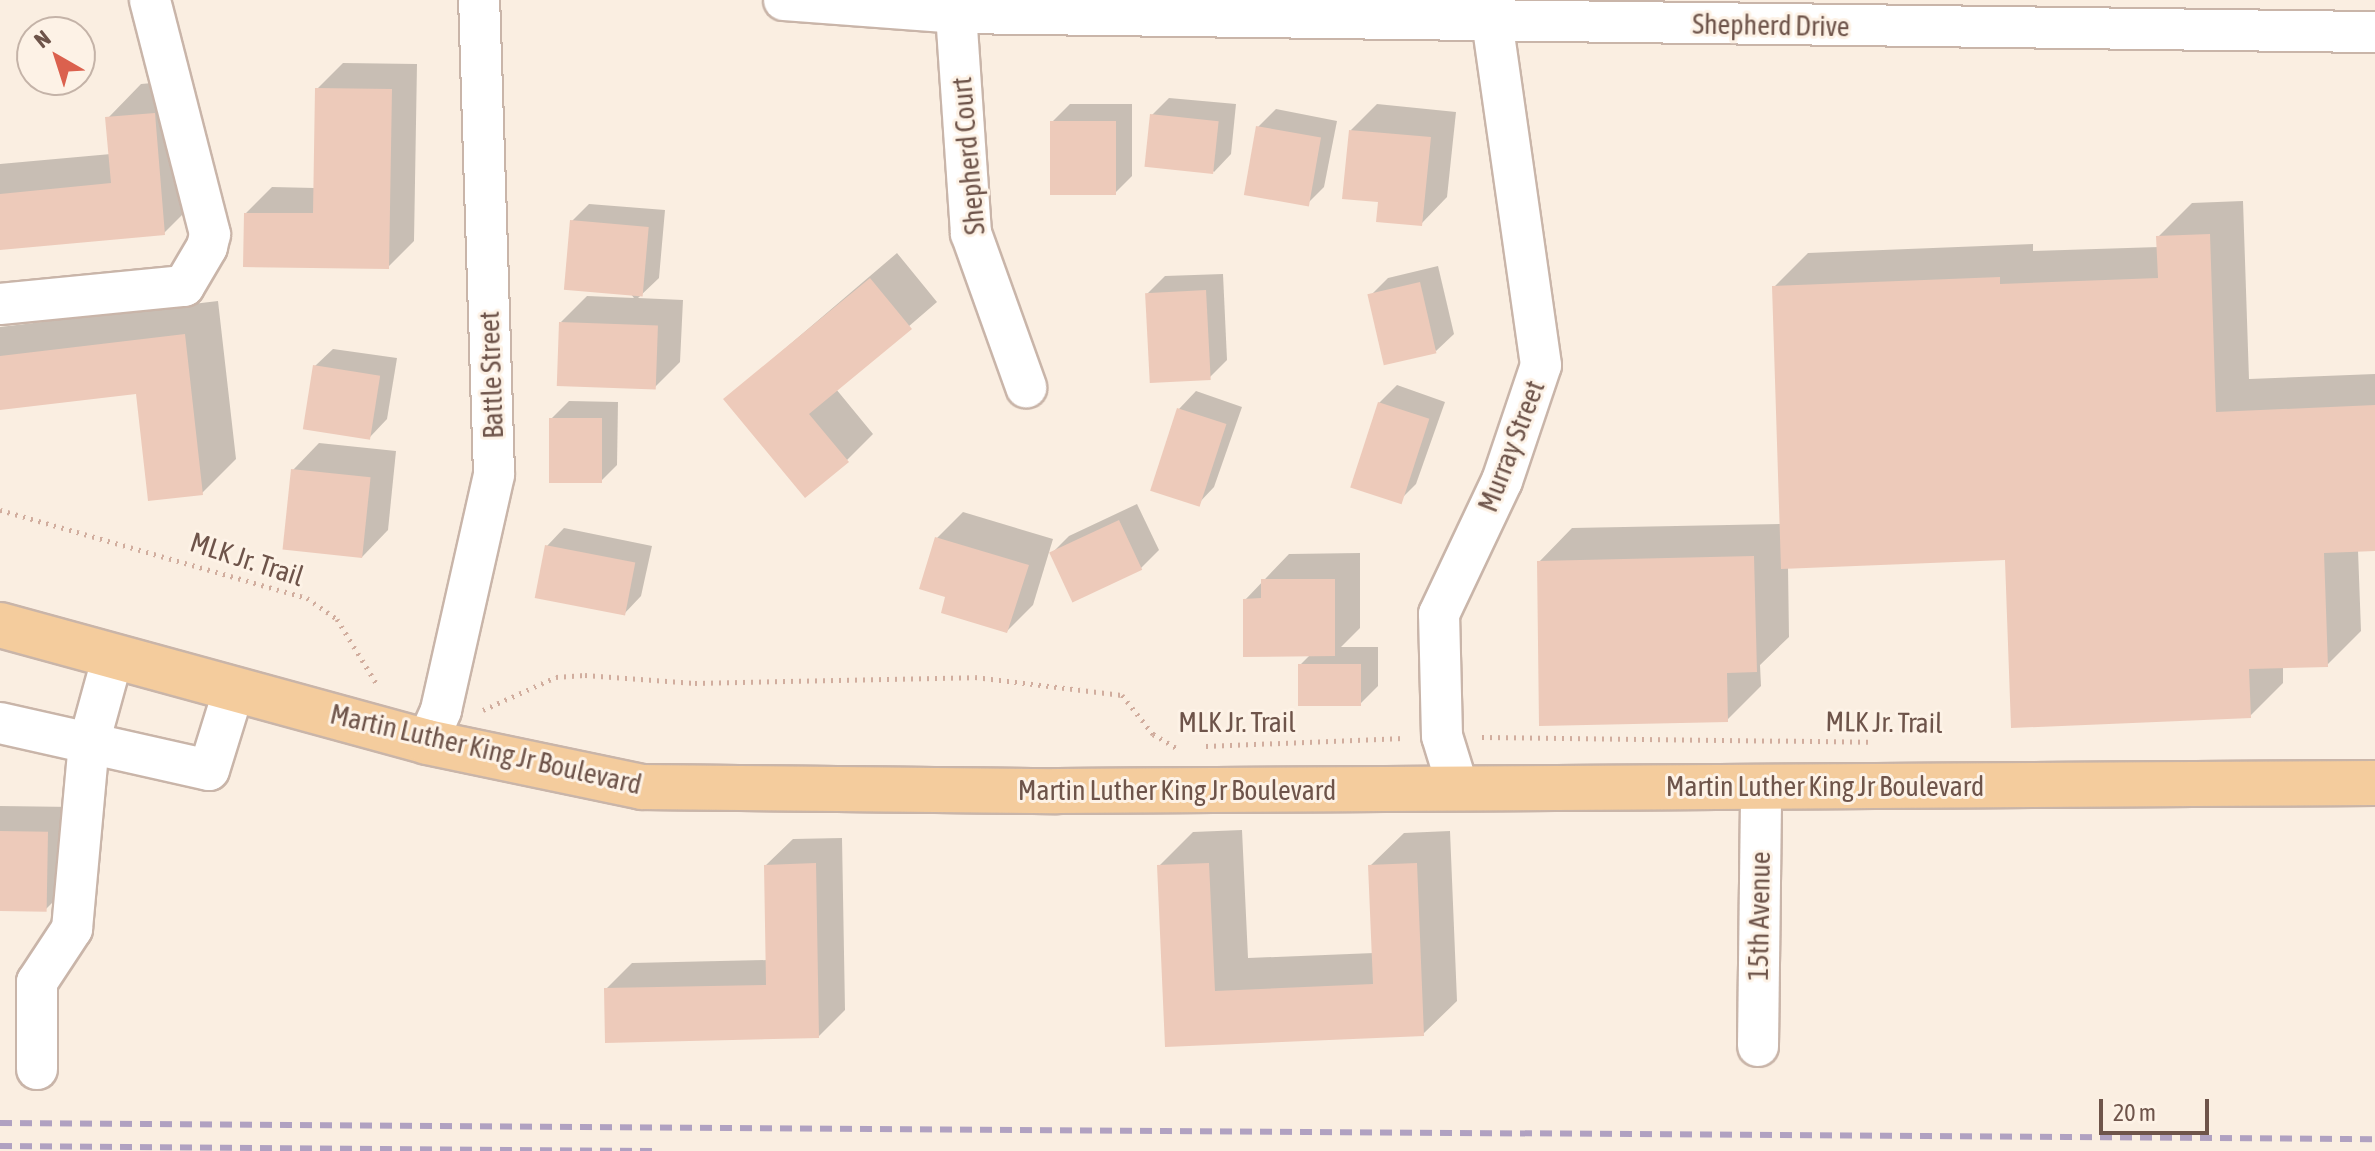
<!DOCTYPE html>
<html>
<head>
<meta charset="utf-8">
<style>
  body { margin:0 }
  #map { position:relative; width:2375px; height:1151px; overflow:hidden; background:#faeee1; font-family:"Asap Condensed",sans-serif }
  div>[style] { position:absolute }
  .shadow>* { inset:0; background:#0003 }
  .building>* { inset:0; background:#edcaba; transform-origin:0 0 }
  .path>* { height:5px; margin-top:-2.5px; transform-origin:0; background:repeating-linear-gradient(90deg,#d1ad9e 0 2px,transparent 0 8px) }
  .roads { filter:drop-shadow(2px 0 #c9b5a9) drop-shadow(-2px 0 #c9b5a9) drop-shadow(0 2px #c9b5a9) drop-shadow(0 -2px #c9b5a9) }
  .minor>* { height:40px; margin:-20px; padding:0 20px; transform-origin:20px; border-radius:20px; background:#fff }
  .major>* { height:44px; margin:-22px; padding:0 22px; transform-origin:22px; border-radius:22px; background:#f4cc9d }
  .rail>* { height:6px; margin-top:-3px; transform-origin:0; background:repeating-linear-gradient(90deg,#b0a1c1 0 12px,transparent 0 20px) }
  span { translate:-50% -50%; white-space:nowrap; text-align:center; line-height:1.15; -webkit-text-stroke:6px #fdf2e6; paint-order:stroke }
  .street-label { font-size:28px; color:#6e544a }
  .north { position:absolute; left:16px; top:16px; width:80px; height:80px; box-sizing:border-box; background:#fdf2e6; border:2px solid #c4b3a8; border-radius:50%; rotate:321deg; font-size:22px; font-weight:700; line-height:32px; text-align:center; color:#6e544a }
  .north::after { content:''; display:block; margin:auto; width:28px; height:36px; background:#db614e; clip-path:polygon(50% 0,100% 100%,50% 72%,0 100%) }
  .scale { position:absolute; left:2099px; top:1099px; width:110px; height:36px; box-sizing:border-box; border:4px solid #6e544a; border-top:0; padding-left:10px; font-size:24px; line-height:28px; white-space:nowrap; color:#6e544a; -webkit-text-stroke:6px #fdf2e6; paint-order:stroke }
</style>
</head>
<body>
<div id="map">
  <div class="shadow">
    <div style="clip-path:polygon(343px 63px,417px 64px,414px 241px,388px 267px,246px 213px,272px 187px,315px 188px,317px 89px)"></div>
    <div style="clip-path:polygon(187px 80px,198px 199px,164px 233px,0 248px,0 164px,111px 154px,108px 118px,141px 84px)"></div>
    <div style="clip-path:polygon(1169px 98px,1236px 104px,1231px 154px,1214px 172px,1152px 115px)"></div>
    <div style="clip-path:polygon(1070px 104px,1132px 104px,1132px 176px,1114px 194px,1052px 122px)"></div>
    <div style="clip-path:polygon(1377px 104px,1456px 112px,1447px 197px,1421px 224px,1380px 200px,1351px 130px)"></div>
    <div style="clip-path:polygon(1276px 109px,1337px 121px,1324px 187px,1306px 205px,1258px 127px)"></div>
    <div style="clip-path:polygon(2243px 201px,2249px 379px,2375px 374px,2375px 549px,2358px 550px,2361px 631px,2327px 665px,2283px 666px,2283px 683px,2250px 716px,2007px 558px,1788px 567px,1789px 637px,1760px 665px,1761px 686px,1727px 720px,1539px 562px,1572px 528px,1782px 524px,1774px 287px,1808px 253px,2033px 244px,2033px 251px,2159px 247px,2158px 237px,2192px 203px)"></div>
    <div style="clip-path:polygon(589px 204px,665px 210px,659px 278px,638px 298px,683px 300px,680px 362px,654px 388px,561px 322px,587px 296px,634px 298px,572px 221px)"></div>
    <div style="clip-path:polygon(897px 253px,937px 302px,836px 389px,873px 434px,847px 460px,726px 399px)"></div>
    <div style="clip-path:polygon(1438px 266px,1454px 334px,1436px 351px,1370px 296px,1388px 278px)"></div>
    <div style="clip-path:polygon(1223px 274px,1227px 360px,1209px 378px,1147px 294px,1165px 276px)"></div>
    <div style="clip-path:polygon(218px 301px,236px 459px,202px 493px,138px 392px,0 408px,0 327px)"></div>
    <div style="clip-path:polygon(333px 349px,397px 358px,387px 419px,370px 437px,315px 366px)"></div>
    <div style="clip-path:polygon(1397px 385px,1445px 402px,1416px 484px,1398px 502px,1379px 403px)"></div>
    <div style="clip-path:polygon(1196px 391px,1242px 407px,1214px 487px,1197px 505px,1179px 409px)"></div>
    <div style="clip-path:polygon(569px 401px,618px 402px,617px 465px,600px 482px,551px 419px)"></div>
    <div style="clip-path:polygon(319px 443px,396px 451px,388px 530px,362px 557px,293px 470px)"></div>
    <div style="clip-path:polygon(1137px 504px,1159px 550px,1141px 568px,1052px 553px,1069px 536px)"></div>
    <div style="clip-path:polygon(963px 512px,1053px 539px,1033px 605px,1007px 631px,948px 596px,937px 538px)"></div>
    <div style="clip-path:polygon(564px 528px,652px 546px,641px 596px,624px 614px,547px 546px)"></div>
    <div style="clip-path:polygon(1360px 553px,1360px 628px,1341px 647px,1378px 647px,1378px 686px,1360px 704px,1300px 665px,1311px 654px,1245px 600px,1289px 554px)"></div>
    <div style="clip-path:polygon(0 806px,74px 807px,72px 883px,46px 909px,0 909px)"></div>
    <div style="clip-path:polygon(1242px 830px,1248px 958px,1374px 953px,1370px 866px,1404px 833px,1450px 831px,1457px 1001px,1423px 1034px,1167px 1045px,1159px 866px,1193px 832px)"></div>
    <div style="clip-path:polygon(842px 838px,845px 1010px,819px 1036px,606px 989px,632px 963px,768px 960px,766px 865px,793px 839px)"></div>
  </div>
  <div class="building">
    <div style="clip-path:polygon(315px 88px,392px 89px,389px 269px,243px 267px,244px 213px,313px 213px)"></div>
    <div style="clip-path:polygon(155px 113px,165px 235px,0 250px,0 194px,111px 183px,105px 117px)"></div>
    <div style="left:1150px;top:114px;width:69px;height:53px;rotate:6deg"></div>
    <div style="left:1050px;top:121px;width:66px;height:74px"></div>
    <div style="left:1256px;top:126px;width:66px;height:70px;rotate:10deg"></div>
    <div style="clip-path:polygon(1349px 130px,1431px 137px,1422px 226px,1376px 222px,1378px 202px,1342px 199px)"></div>
    <div style="left:570px;top:220px;width:79px;height:70px;rotate:5deg"></div>
    <div style="clip-path:polygon(2210px 234px,2216px 412px,2375px 405px,2375px 551px,2324px 553px,2328px 667px,2249px 669px,2251px 718px,2011px 728px,2005px 560px,1781px 569px,1772px 286px,2000px 277px,2000px 284px,2158px 278px,2156px 236px)"></div>
    <div style="clip-path:polygon(870px 278px,912px 329px,809px 414px,849px 462px,805px 498px,723px 399px)"></div>
    <div style="left:1420px;top:282px;width:73px;height:54px;rotate:77deg"></div>
    <div style="left:1206px;top:290px;width:90px;height:61px;rotate:87deg"></div>
    <div style="left:559px;top:322px;width:99px;height:64px;rotate:2deg"></div>
    <div style="clip-path:polygon(185px 334px,203px 495px,148px 501px,136px 394px,0 410px,0 356px)"></div>
    <div style="left:313px;top:365px;width:68px;height:65px;rotate:9deg"></div>
    <div style="left:1378px;top:402px;width:54px;height:90px;rotate:18deg"></div>
    <div style="left:1177px;top:408px;width:52px;height:87px;rotate:18deg"></div>
    <div style="left:549px;top:418px;width:53px;height:65px"></div>
    <div style="left:291px;top:469px;width:80px;height:81px;rotate:6deg"></div>
    <div style="left:1119px;top:520px;width:55px;height:77px;rotate:65deg"></div>
    <div style="clip-path:polygon(935px 537px,1029px 565px,1007px 633px,941px 613px,945px 597px,919px 589px)"></div>
    <div style="left:545px;top:545px;width:92px;height:54px;rotate:11deg"></div>
    <div style="clip-path:polygon(1754px 556px,1757px 672px,1727px 673px,1728px 722px,1539px 726px,1537px 561px)"></div>
    <div style="clip-path:polygon(1261px 579px,1335px 579px,1335px 656px,1243px 657px,1243px 599px,1261px 598px)"></div>
    <div style="left:1298px;top:664px;width:63px;height:42px"></div>
    <div style="left:0;top:831px;width:48px;height:80px;rotate:1deg"></div>
    <div style="clip-path:polygon(816px 863px,819px 1038px,605px 1043px,604px 988px,766px 985px,764px 865px)"></div>
    <div style="clip-path:polygon(1209px 863px,1215px 991px,1373px 984px,1368px 865px,1417px 863px,1424px 1036px,1165px 1047px,1157px 865px)"></div>
  </div>
  <div class="path">
    <div style="left:0;top:510px;width:319px;rotate:16deg"></div>
    <div style="left:307px;top:598px;width:37px;rotate:35deg"></div>
    <div style="left:337px;top:619px;width:79px;rotate:58.5deg"></div>
    <div style="left:483px;top:710px;width:80px;rotate:-24.3deg"></div>
    <div style="left:556px;top:677px;width:29px;rotate:-4deg"></div>
    <div style="left:585px;top:675px;width:110px;rotate:4.2deg"></div>
    <div style="left:695px;top:683px;width:280px;rotate:-1.2deg"></div>
    <div style="left:975px;top:677px;width:148px;rotate:7deg"></div>
    <div style="left:1122px;top:695px;width:50px;rotate:51.5deg"></div>
    <div style="left:1153px;top:734px;width:27px;rotate:31deg"></div>
    <div style="left:1482px;top:737px;width:386px;rotate:0.7deg"></div>
    <div style="left:1206px;top:746px;width:198px;rotate:-2.3deg"></div>
  </div>
  <div class="roads">
    <div class="minor">
      <div style="left:784px;top:0;width:172px;rotate:4.3deg"></div>
      <div style="left:956px;top:13px;width:1419px;rotate:0.77deg"></div>
      <div style="left:956px;top:13px;width:221px;rotate:86.1deg"></div>
      <div style="left:971px;top:233px;width:164px;rotate:70.3deg"></div>
      <div style="left:0;top:304px;width:185px;rotate:-5.6deg"></div>
      <div style="left:184px;top:286px;width:45px;rotate:-59.5deg"></div>
      <div style="left:207px;top:247px;width:13px;rotate:-77deg"></div>
      <div style="left:210px;top:234px;width:242px;rotate:-104.4deg"></div>
      <div style="left:0;top:723px;width:214px;rotate:12.7deg"></div>
      <div style="left:209px;top:770px;width:85px;rotate:-72.8deg"></div>
      <div style="left:427px;top:742px;width:35px;rotate:-66deg"></div>
      <div style="left:441px;top:710px;width:242px;rotate:-77.3deg"></div>
      <div style="left:494px;top:474px;width:474px;rotate:-91.8deg"></div>
      <div style="left:1458px;top:788px;width:54px;rotate:-107.1deg"></div>
      <div style="left:1442px;top:736px;width:122px;rotate:-91.4deg"></div>
      <div style="left:1439px;top:614px;width:147px;rotate:-64.7deg"></div>
      <div style="left:1502px;top:481px;width:122px;rotate:-71.4deg"></div>
      <div style="left:1541px;top:365px;width:369px;rotate:-98.1deg"></div>
      <div style="left:1758px;top:1046px;width:260px;rotate:-89.3deg"></div>
      <div style="left:37px;top:1069px;width:87px;rotate:-90deg"></div>
      <div style="left:37px;top:982px;width:64px;rotate:-56.6deg"></div>
      <div style="left:72px;top:929px;width:187px;rotate:-84.8deg"></div>
      <div style="left:89px;top:743px;width:90px;rotate:-74.6deg"></div>
    </div>
    <div class="major">
      <div style="left:0;top:625px;width:443px;rotate:15.3deg"></div>
      <div style="left:427px;top:742px;width:220px;rotate:11.8deg"></div>
      <div style="left:642px;top:787px;width:415px;rotate:0.6deg"></div>
      <div style="left:1057px;top:791px;width:1318px;rotate:-0.35deg"></div>
    </div>
  </div>
  <div class="rail">
    <div style="left:0;top:1123px;width:2375px;rotate:0.39deg"></div>
    <div style="left:0;top:1146px;width:654px;rotate:0.44deg"></div>
  </div>
  <div class="street-label">
    <span style="left:1771px;top:25px;rotate:1deg">Shepherd Drive</span>
    <span style="left:968px;top:156px;rotate:-95deg">Shepherd Court</span>
    <span style="left:491px;top:375px;rotate:-92deg">Battle Street</span>
    <span style="left:1511px;top:446px;rotate:-69deg">Murray Street</span>
    <span style="left:247px;top:559px;rotate:18deg">MLK Jr. Trail</span>
    <span style="left:1237px;top:722px">MLK Jr. Trail</span>
    <span style="left:1884px;top:722px;rotate:1deg">MLK Jr. Trail</span>
    <span style="left:486px;top:749px;rotate:13deg">Martin Luther King Jr Boulevard</span>
    <span style="left:1825px;top:786px">Martin Luther King Jr Boulevard</span>
    <span style="left:1177px;top:790px">Martin Luther King Jr Boulevard</span>
    <span style="left:1759px;top:916px;rotate:-89deg">15th Avenue</span>
  </div>
  <div class="north">N</div>
  <div class="scale">20 m</div>
</div>
</body>
</html>
